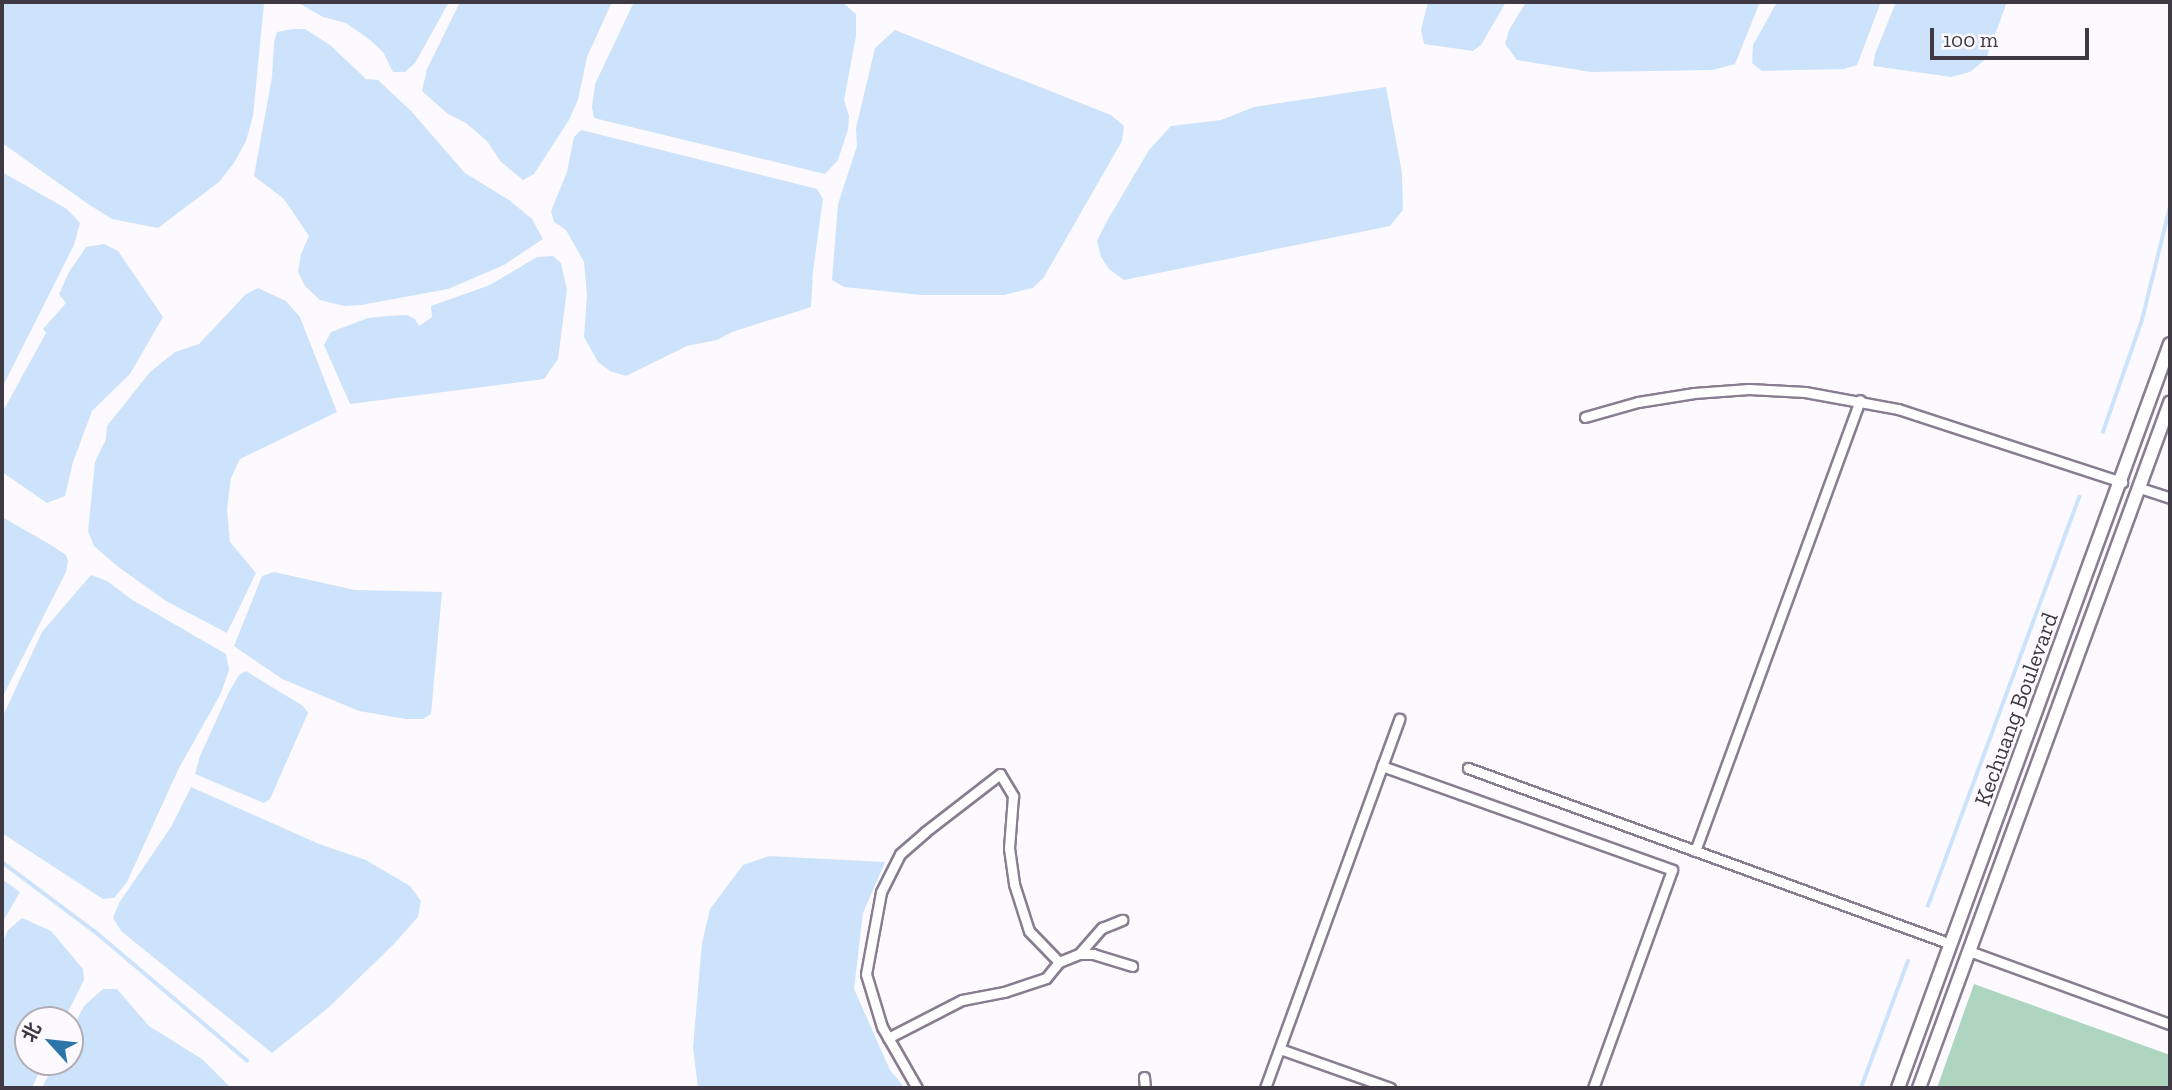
<!DOCTYPE html>
<html>
<head>
<meta charset="utf-8">
<style>
  body { margin:0 }
  #map { position:relative; width:2172px; height:1090px; overflow:hidden; background:#fdfaff; font-family:"Zilla Slab","Noto Sans SC",serif }
  div>[style] { position:absolute }
  .forest>* { inset:0; background:#aed5c0 }
  .water>* { inset:0; background:#cde3fb }
  .stream>* { height:3.5px; margin:-1.75px; padding:0 1.75px; transform-origin:1.75px; border-radius:1.75px; background:#cde3fb }
  .roads { filter:drop-shadow(2px 0 #887d91) drop-shadow(-2px 0 #887d91) drop-shadow(0 2px #887d91) drop-shadow(0 -2px #887d91) }
  .street>* { height:9px; margin:-4.5px; padding:0 4.5px; transform-origin:4.5px; border-radius:4.5px; background:#fff }
  .secondary>* { height:12px; margin:-6px; padding:0 6px; transform-origin:6px; border-radius:6px; background:#fff }
  span { translate:-50% -50%; white-space:nowrap; text-align:center; line-height:1.15; -webkit-text-stroke:6px #fdfaff; paint-order:stroke }
  .street-label { font-size:23px; color:#3e3942 }
  .frame { position:absolute; inset:0; border:4px solid #3e3942; pointer-events:none }
  .north { position:absolute; left:14px; top:1006px; width:70px; height:70px; box-sizing:border-box; background:#fdfaff; border:2px solid #b1adb3; border-radius:50%; rotate:297deg; font-size:19px; font-weight:700; line-height:28px; text-align:center; color:#3e3942 }
  .north::after { content:''; display:block; margin:auto; width:24px; height:32px; background:#2d75a9; clip-path:polygon(50% 0,100% 100%,50% 72%,0 100%) }
  .scale { position:absolute; left:1930px; top:28px; width:159px; height:32px; box-sizing:border-box; border:4px solid #3e3942; border-top:0; padding-left:9px; font-size:21px; line-height:24px; white-space:nowrap; color:#3e3942; -webkit-text-stroke:5px #fdfaff; paint-order:stroke }
</style>
</head>
<body>
<div id="map">
  <div class="forest">
    <div style="clip-path:polygon(1974px 984px,2170px 1055px,2170px 1088px,1937px 1088px)"></div>
  </div>
  <div class="water">
    <div style="clip-path:polygon(2px 2px,262px 2px,264px 4px,253px 116px,246px 141px,234px 163px,219px 182px,158px 228px,112px 219px,88px 204px,2px 143px)"></div>
    <div style="clip-path:polygon(297px 2px,449px 2px,415px 63px,405px 72px,393px 72px,383px 52px,370px 40px,346px 23px,323px 17px)"></div>
    <div style="clip-path:polygon(460px 2px,612px 2px,587px 57px,578px 100px,569px 120px,534px 174px,523px 180px,501px 162px,487px 141px,466px 123px,448px 114px,422px 91px,427px 69px)"></div>
    <div style="clip-path:polygon(634px 2px,842px 2px,856px 14px,856px 36px,844px 100px,849px 116px,848px 130px,838px 160px,825px 174px,594px 118px,592px 107px,595px 84px)"></div>
    <div style="clip-path:polygon(1428px 2px,1506px 2px,1481px 45px,1473px 51px,1424px 44px,1421px 30px)"></div>
    <div style="clip-path:polygon(1526px 2px,1760px 2px,1735px 64px,1713px 70px,1591px 72px,1517px 60px,1505px 44px,1509px 30px)"></div>
    <div style="clip-path:polygon(1777px 2px,1881px 2px,1857px 65px,1844px 69px,1762px 71px,1752px 63px,1753px 45px)"></div>
    <div style="clip-path:polygon(1896px 2px,2007px 2px,1986px 59px,1970px 72px,1951px 77px,1873px 66px,1875px 54px)"></div>
    <div style="clip-path:polygon(293px 29px,305px 29px,330px 45px,366px 79px,378px 80px,411px 111px,465px 173px,509px 200px,532px 219px,543px 239px,504px 265px,448px 289px,361px 305px,344px 306px,320px 300px,305px 286px,298px 272px,301px 254px,309px 236px,284px 199px,254px 176px,272px 77px,274px 42px,277px 32px)"></div>
    <div style="clip-path:polygon(895px 30px,1111px 115px,1124px 126px,1122px 141px,1044px 277px,1033px 288px,1004px 295px,921px 295px,844px 287px,832px 280px,838px 204px,857px 146px,856px 128px,875px 48px)"></div>
    <div style="clip-path:polygon(1386px 87px,1402px 173px,1403px 210px,1390px 226px,1124px 280px,1109px 269px,1101px 257px,1097px 241px,1107px 221px,1149px 150px,1171px 126px,1221px 120px,1254px 107px)"></div>
    <div style="clip-path:polygon(581px 130px,817px 189px,823px 199px,813px 271px,811px 307px,732px 332px,717px 340px,687px 346px,626px 376px,610px 371px,598px 362px,584px 337px,587px 295px,584px 262px,566px 230px,554px 222px,551px 211px,567px 172px,574px 137px)"></div>
    <div style="clip-path:polygon(2px 172px,67px 209px,80px 223px,74px 245px,2px 388px)"></div>
    <div style="clip-path:polygon(104px 244px,118px 251px,163px 317px,130px 374px,92px 411px,73px 462px,65px 496px,47px 503px,2px 472px,2px 413px,46px 333px,43px 329px,66px 303px,59px 294px,69px 272px,86px 247px)"></div>
    <div style="clip-path:polygon(553px 256px,561px 263px,567px 290px,558px 359px,544px 379px,350px 404px,324px 345px,331px 332px,368px 318px,388px 316px,407px 315px,415px 319px,419px 326px,432px 317px,431px 306px,490px 285px,537px 257px)"></div>
    <div style="clip-path:polygon(258px 288px,286px 301px,300px 317px,337px 412px,240px 459px,231px 478px,227px 509px,230px 542px,256px 573px,227px 633px,166px 601px,117px 566px,94px 546px,88px 531px,95px 462px,106px 439px,107px 426px,150px 372px,175px 352px,199px 344px,246px 294px)"></div>
    <div style="clip-path:polygon(2px 517px,51px 545px,66px 555px,68px 561px,66px 572px,2px 698px)"></div>
    <div style="clip-path:polygon(274px 572px,355px 590px,442px 592px,431px 714px,423px 719px,406px 719px,359px 711px,282px 679px,234px 646px,262px 576px)"></div>
    <div style="clip-path:polygon(91px 575px,107px 581px,131px 599px,226px 654px,229px 670px,221px 693px,178px 770px,127px 882px,114px 898px,103px 899px,2px 833px,2px 718px,42px 632px)"></div>
    <div style="clip-path:polygon(246px 671px,303px 706px,308px 713px,270px 799px,264px 803px,195px 774px,200px 756px,229px 692px,239px 675px)"></div>
    <div style="clip-path:polygon(191px 787px,319px 844px,366px 860px,410px 886px,421px 901px,418px 917px,393px 945px,328px 1008px,272px 1053px,121px 931px,113px 918px,119px 903px,171px 827px)"></div>
    <div style="clip-path:polygon(769px 856px,885px 862px,863px 913px,854px 989px,890px 1070px,905px 1088px,698px 1088px,693px 1047px,702px 943px,710px 909px,743px 865px)"></div>
    <div style="clip-path:polygon(2px 879px,20px 892px,2px 923px)"></div>
    <div style="clip-path:polygon(22px 918px,51px 931px,83px 969px,84px 980px,64px 1020px,28px 1020px,28px 1062px,44px 1062px,32px 1088px,2px 1088px,2px 943px,8px 930px)"></div>
    <div style="clip-path:polygon(103px 989px,117px 989px,149px 1026px,202px 1059px,231px 1088px,42px 1088px,55px 1062px,70px 1062px,70px 1033px,84px 1006px)"></div>
  </div>
  <div class="stream">
    <div style="left:2103px;top:432px;width:119px;rotate:-70.8deg"></div>
    <div style="left:2142px;top:320px;width:116px;rotate:-76.1deg"></div>
    <div style="left:2px;top:862px;width:119px;rotate:36.8deg"></div>
    <div style="left:97px;top:933px;width:197px;rotate:40.3deg"></div>
    <div style="left:1928px;top:906px;width:436px;rotate:-69.7deg"></div>
    <div style="left:1861px;top:1088px;width:135px;rotate:-69.7deg"></div>
  </div>
  <div class="roads">
    <div class="street">
      <div style="left:1585px;top:417px;width:55px;rotate:-15.8deg"></div>
      <div style="left:1638px;top:402px;width:57px;rotate:-9.1deg"></div>
      <div style="left:1694px;top:393px;width:55px;rotate:-4.2deg"></div>
      <div style="left:1749px;top:389px;width:56px;rotate:3.1deg"></div>
      <div style="left:1805px;top:392px;width:95px;rotate:10.4deg"></div>
      <div style="left:1898px;top:409px;width:236px;rotate:18.1deg"></div>
      <div style="left:2140px;top:488px;width:32px;rotate:18deg"></div>
      <div style="left:1382px;top:766px;width:308px;rotate:19.7deg"></div>
      <div style="left:1672px;top:870px;width:232px;rotate:109.9deg"></div>
      <div style="left:1468px;top:768px;width:514px;rotate:20.02deg"></div>
      <div style="left:1695px;top:851px;width:480px;rotate:-69.9deg"></div>
      <div style="left:1969px;top:951px;width:214px;rotate:20deg"></div>
      <div style="left:1079px;top:954px;width:14px"></div>
      <div style="left:1093px;top:954px;width:41px;rotate:17.1deg"></div>
      <div style="left:888px;top:1038px;width:83px;rotate:-27.2deg"></div>
      <div style="left:962px;top:1000px;width:43px;rotate:-10.8deg"></div>
      <div style="left:1004px;top:992px;width:44px;rotate:-18.4deg"></div>
      <div style="left:1046px;top:978px;width:21px;rotate:-51deg"></div>
      <div style="left:1280px;top:1049px;width:117px;rotate:19.5deg"></div>
      <div style="left:1144px;top:1077px;width:11px;rotate:85deg"></div>
      <div style="left:917px;top:1088px;width:70px;rotate:-119.8deg"></div>
      <div style="left:882px;top:1027px;width:55px;rotate:-106.8deg"></div>
      <div style="left:866px;top:974px;width:83px;rotate:-79.6deg"></div>
      <div style="left:881px;top:892px;width:42px;rotate:-63.4deg"></div>
      <div style="left:900px;top:854px;width:33px;rotate:-41deg"></div>
      <div style="left:925px;top:832px;width:95px;rotate:-37.7deg"></div>
      <div style="left:1000px;top:774px;width:26px;rotate:59deg"></div>
      <div style="left:1013px;top:796px;width:52px;rotate:94.4deg"></div>
      <div style="left:1009px;top:848px;width:36px;rotate:82deg"></div>
      <div style="left:1014px;top:884px;width:49px;rotate:72.3deg"></div>
      <div style="left:1029px;top:931px;width:43px;rotate:45.9deg"></div>
      <div style="left:1059px;top:962px;width:22px;rotate:-22deg"></div>
      <div style="left:1079px;top:954px;width:35px;rotate:-49deg"></div>
      <div style="left:1102px;top:928px;width:22px;rotate:-22deg"></div>
      <div style="left:1265px;top:1088px;width:393px;rotate:-70deg"></div>
    </div>
    <div class="secondary">
      <div style="left:1898px;top:1088px;width:792px;rotate:-69.92deg"></div>
      <div style="left:1919px;top:1088px;width:730px;rotate:-69.88deg"></div>
    </div>
  </div>
  <div class="street-label">
    <span style="left:2016px;top:709px;rotate:-70deg">Kechuang Boulevard</span>
  </div>
  <div class="frame"></div>
  <div class="north">北</div>
  <div class="scale">100 m</div>
</div>
</body>
</html>
